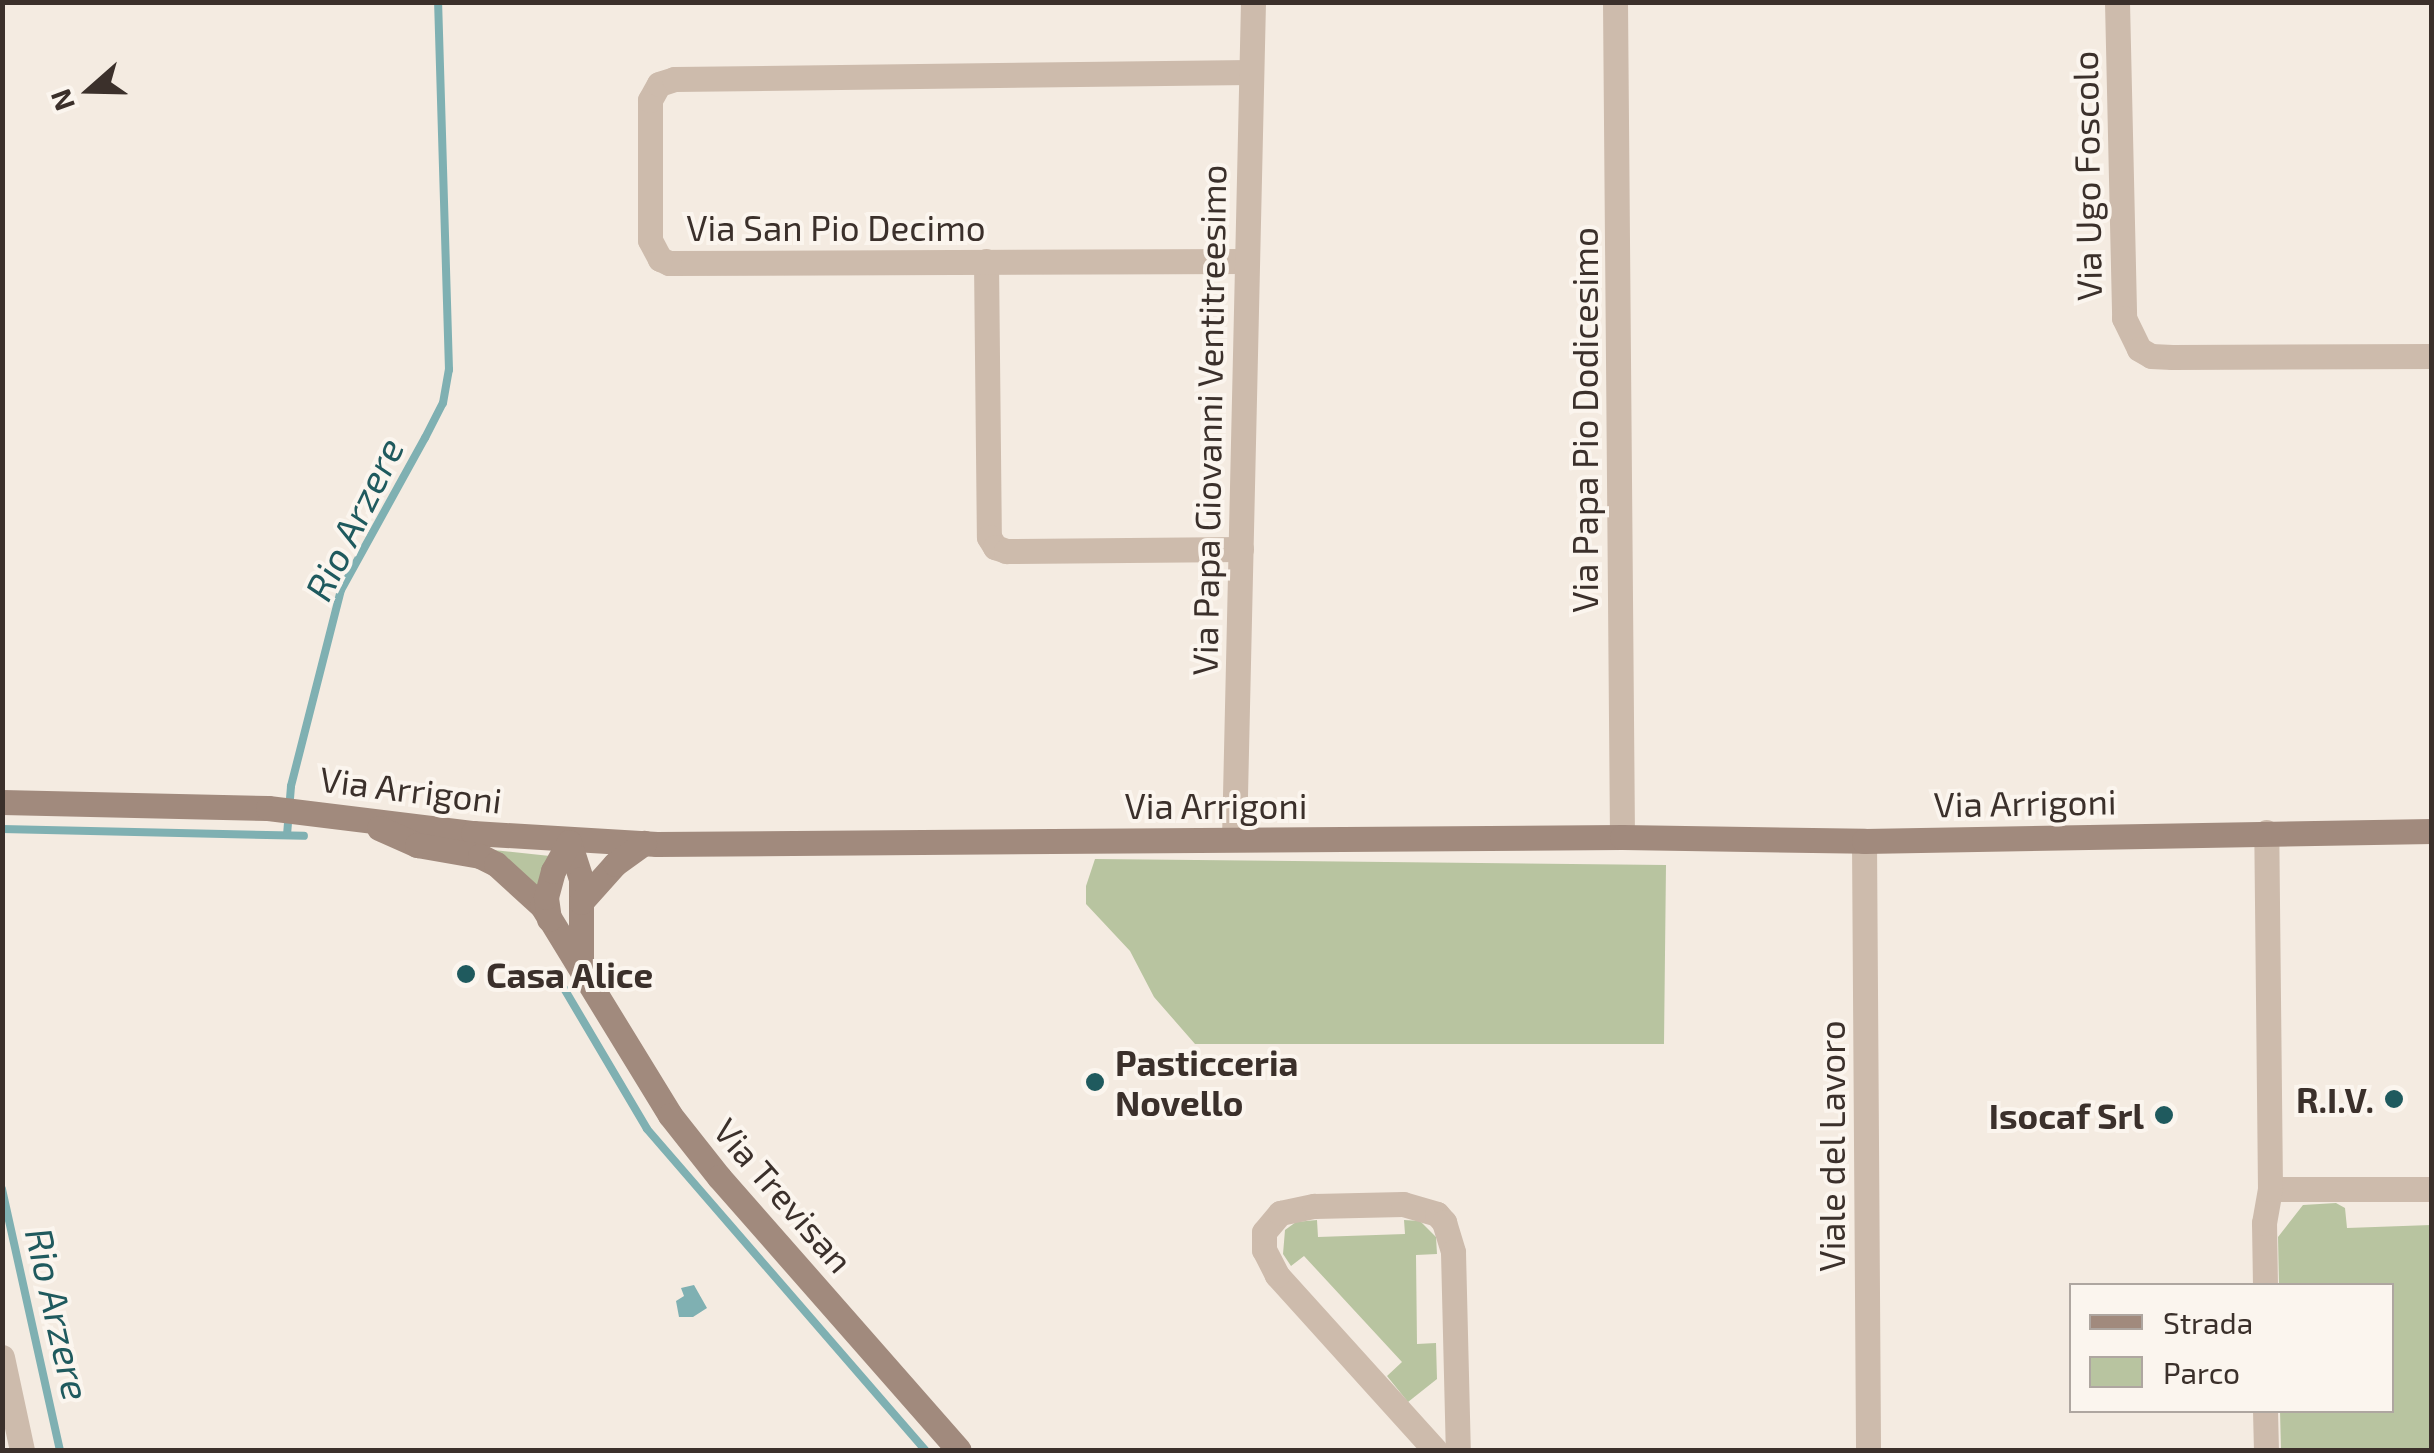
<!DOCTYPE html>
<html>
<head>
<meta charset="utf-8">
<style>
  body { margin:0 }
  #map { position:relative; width:2434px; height:1453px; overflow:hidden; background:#f4ebe1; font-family:"Exo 2",sans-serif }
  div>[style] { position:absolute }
  .green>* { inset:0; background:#b8c4a0 }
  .water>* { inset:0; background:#7fb0b2 }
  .stream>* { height:8px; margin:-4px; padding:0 4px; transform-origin:4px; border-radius:4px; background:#7fb0b2 }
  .street>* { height:25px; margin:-12.5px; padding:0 12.5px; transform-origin:12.5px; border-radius:12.5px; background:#cdbbac }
  .secondary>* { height:25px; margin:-12.5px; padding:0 12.5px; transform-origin:12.5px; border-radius:12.5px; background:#a18a7d }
  .dots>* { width:28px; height:28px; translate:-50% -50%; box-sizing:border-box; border:5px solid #fbf5ee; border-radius:50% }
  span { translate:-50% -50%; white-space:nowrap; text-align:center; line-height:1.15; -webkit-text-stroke:8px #fbf5ee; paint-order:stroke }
  .street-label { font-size:35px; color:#3b302b }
  .poi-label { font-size:35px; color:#3b302b; font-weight:700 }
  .left { translate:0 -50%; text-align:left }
  .right { translate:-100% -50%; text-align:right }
  .water-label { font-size:38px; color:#1f5a5e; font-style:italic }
  .frame { position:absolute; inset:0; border:5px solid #3b302b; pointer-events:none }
  .legend { position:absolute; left:2069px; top:1283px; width:325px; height:130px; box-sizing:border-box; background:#fbf5ee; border:2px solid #aea6a0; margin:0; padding:12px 18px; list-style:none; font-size:30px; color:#3b302b }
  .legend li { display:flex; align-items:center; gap:20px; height:50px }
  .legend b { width:50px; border:2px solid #aea6a0 }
  .north { position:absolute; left:40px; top:40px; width:100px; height:100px; -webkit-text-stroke:8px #fbf5ee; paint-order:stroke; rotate:250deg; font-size:28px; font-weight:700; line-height:40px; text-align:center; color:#3b302b }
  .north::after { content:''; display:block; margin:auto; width:35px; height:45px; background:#3b302b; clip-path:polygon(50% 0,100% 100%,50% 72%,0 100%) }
</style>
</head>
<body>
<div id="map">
  <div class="green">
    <div style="clip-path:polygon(493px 850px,550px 856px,539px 888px)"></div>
    <div style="clip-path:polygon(1095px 859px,1666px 865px,1664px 1044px,1195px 1044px,1154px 997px,1130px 951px,1086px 904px,1086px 886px)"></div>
    <div style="clip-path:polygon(2336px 1203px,2345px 1208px,2347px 1228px,2431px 1225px,2431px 1450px,2281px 1450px,2280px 1411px,2392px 1410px,2392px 1286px,2279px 1285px,2278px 1237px,2303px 1205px)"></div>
    <div style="clip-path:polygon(1317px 1220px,1318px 1237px,1405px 1234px,1404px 1220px,1420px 1221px,1436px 1237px,1437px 1254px,1416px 1255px,1417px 1344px,1436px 1343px,1437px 1379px,1408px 1402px,1387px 1376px,1402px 1362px,1304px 1256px,1291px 1266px,1283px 1254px,1285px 1230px,1296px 1222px)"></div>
  </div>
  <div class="water">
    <div style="clip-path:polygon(694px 1285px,707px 1308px,693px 1317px,679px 1317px,676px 1301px,684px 1296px,681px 1288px)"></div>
  </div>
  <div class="stream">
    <div style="left:2px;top:829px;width:302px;rotate:1.3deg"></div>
    <div style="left:287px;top:835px;width:49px;rotate:-85.3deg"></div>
    <div style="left:291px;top:786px;width:202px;rotate:-75.7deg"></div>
    <div style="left:341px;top:590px;width:174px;rotate:-61.1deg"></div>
    <div style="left:425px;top:438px;width:39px;rotate:-63deg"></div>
    <div style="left:443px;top:403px;width:34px;rotate:-80deg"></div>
    <div style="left:449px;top:370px;width:368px;rotate:-91.7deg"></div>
    <div style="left:559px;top:980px;width:173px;rotate:59.4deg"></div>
    <div style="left:647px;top:1129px;width:425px;rotate:49.1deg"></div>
    <div style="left:2px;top:1189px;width:267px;rotate:77.5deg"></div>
  </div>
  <div class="street">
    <div style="left:1615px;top:2px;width:835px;rotate:89.52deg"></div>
    <div style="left:2117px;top:2px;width:316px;rotate:88.7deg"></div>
    <div style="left:2124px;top:318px;width:34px;rotate:64deg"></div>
    <div style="left:2139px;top:349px;width:14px;rotate:30deg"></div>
    <div style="left:2151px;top:356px;width:21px;rotate:3deg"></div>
    <div style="left:2172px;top:357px;width:260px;rotate:-0.2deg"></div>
    <div style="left:986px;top:261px;width:276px;rotate:89.4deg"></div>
    <div style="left:989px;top:537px;width:12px;rotate:59deg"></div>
    <div style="left:995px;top:547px;width:12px;rotate:20deg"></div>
    <div style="left:1006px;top:551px;width:235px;rotate:-0.5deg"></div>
    <div style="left:1246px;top:261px;width:577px;rotate:179.8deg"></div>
    <div style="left:669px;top:263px;width:10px;rotate:-156deg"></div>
    <div style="left:660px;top:259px;width:21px;rotate:-118deg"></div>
    <div style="left:650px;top:240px;width:140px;rotate:-90deg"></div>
    <div style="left:650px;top:100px;width:18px;rotate:-61deg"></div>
    <div style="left:659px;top:84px;width:16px;rotate:-18deg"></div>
    <div style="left:674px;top:79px;width:576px;rotate:-0.7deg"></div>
    <div style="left:1234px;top:839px;width:837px;rotate:-88.7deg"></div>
    <div style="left:1864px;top:841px;width:609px;rotate:89.62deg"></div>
    <div style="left:2270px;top:1189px;width:162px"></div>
    <div style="left:2265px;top:1286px;width:63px;rotate:-90.9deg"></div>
    <div style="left:2264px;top:1223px;width:35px;rotate:-80deg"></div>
    <div style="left:2270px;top:1189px;width:357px;rotate:-90.6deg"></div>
    <div style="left:2px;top:1357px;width:95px;rotate:77.9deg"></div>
    <div style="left:2265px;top:1410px;width:40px;rotate:88.6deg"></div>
    <div style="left:1435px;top:1450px;width:236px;rotate:-132.1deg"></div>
    <div style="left:1277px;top:1275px;width:28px;rotate:-117deg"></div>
    <div style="left:1264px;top:1250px;width:18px;rotate:-90deg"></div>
    <div style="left:1264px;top:1232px;width:25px;rotate:-50deg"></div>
    <div style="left:1280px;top:1213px;width:35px;rotate:-12deg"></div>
    <div style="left:1314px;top:1206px;width:89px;rotate:-1.3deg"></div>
    <div style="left:1403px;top:1204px;width:35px;rotate:16deg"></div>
    <div style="left:1437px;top:1214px;width:11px;rotate:49deg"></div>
    <div style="left:1444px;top:1222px;width:31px;rotate:73deg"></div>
    <div style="left:1453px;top:1252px;width:198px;rotate:88.6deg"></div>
  </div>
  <div class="secondary">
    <div style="left:2px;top:802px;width:266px;rotate:1.3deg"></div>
    <div style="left:268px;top:808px;width:207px;rotate:7deg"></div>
    <div style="left:473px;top:833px;width:184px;rotate:3.4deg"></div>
    <div style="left:657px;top:844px;width:965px;rotate:-0.42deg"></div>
    <div style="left:1622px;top:837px;width:242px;rotate:0.9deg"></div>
    <div style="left:1864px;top:841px;width:568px;rotate:-1.01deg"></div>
    <div style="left:379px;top:828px;width:42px;rotate:24.1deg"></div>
    <div style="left:417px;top:845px;width:64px;rotate:9.9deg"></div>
    <div style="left:480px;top:856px;width:18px;rotate:27deg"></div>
    <div style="left:496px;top:864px;width:62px;rotate:42.4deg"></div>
    <div style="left:542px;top:906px;width:245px;rotate:58.5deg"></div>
    <div style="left:670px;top:1115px;width:79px;rotate:51.7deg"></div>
    <div style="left:719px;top:1177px;width:363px;rotate:48.7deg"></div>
    <div style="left:569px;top:842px;width:39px;rotate:72deg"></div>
    <div style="left:581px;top:879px;width:86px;rotate:90deg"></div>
    <div style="left:581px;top:902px;width:51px;rotate:-48.2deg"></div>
    <div style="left:615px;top:864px;width:36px;rotate:-36deg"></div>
    <div style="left:549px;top:919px;width:22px;rotate:-98deg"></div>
    <div style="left:546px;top:897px;width:27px;rotate:-75deg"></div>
    <div style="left:553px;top:871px;width:33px;rotate:-61deg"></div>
  </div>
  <div class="dots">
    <div style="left:466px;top:974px;background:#1f5a5e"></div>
    <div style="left:1095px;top:1082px;background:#1f5a5e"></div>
    <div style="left:2394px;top:1099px;background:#1f5a5e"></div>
    <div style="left:2164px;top:1115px;background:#1f5a5e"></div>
  </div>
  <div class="street-label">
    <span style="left:2086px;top:176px;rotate:-91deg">Via Ugo Foscolo</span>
    <span style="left:836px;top:227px">Via San Pio Decimo</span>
    <span style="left:1208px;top:420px;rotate:-89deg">Via Papa Giovanni Ventitreesimo</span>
    <span style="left:1584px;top:420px;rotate:-90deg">Via Papa Pio Dodicesimo</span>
    <span style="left:411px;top:789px;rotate:7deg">Via Arrigoni</span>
    <span style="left:2025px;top:802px;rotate:-1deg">Via Arrigoni</span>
    <span style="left:1216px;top:805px">Via Arrigoni</span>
    <span style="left:1831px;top:1146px;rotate:-90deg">Viale del Lavoro</span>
    <span style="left:784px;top:1195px;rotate:49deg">Via Trevisan</span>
  </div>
  <div class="poi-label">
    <span class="left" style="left:486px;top:974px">Casa Alice</span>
    <span class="left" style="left:1115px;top:1082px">Pasticceria<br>Novello</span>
    <span class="right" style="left:2374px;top:1099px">R.I.V.</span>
    <span class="right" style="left:2144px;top:1115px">Isocaf Srl</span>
  </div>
  <div class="water-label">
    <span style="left:354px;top:519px;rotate:-64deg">Rio Arzere</span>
    <span style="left:58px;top:1314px;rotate:77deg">Rio Arzere</span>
  </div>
  <div class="frame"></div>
  <ul class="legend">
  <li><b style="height:12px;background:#a18a7d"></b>Strada</li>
  <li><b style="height:28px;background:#b8c4a0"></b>Parco</li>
  </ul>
  <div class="north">N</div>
</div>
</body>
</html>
